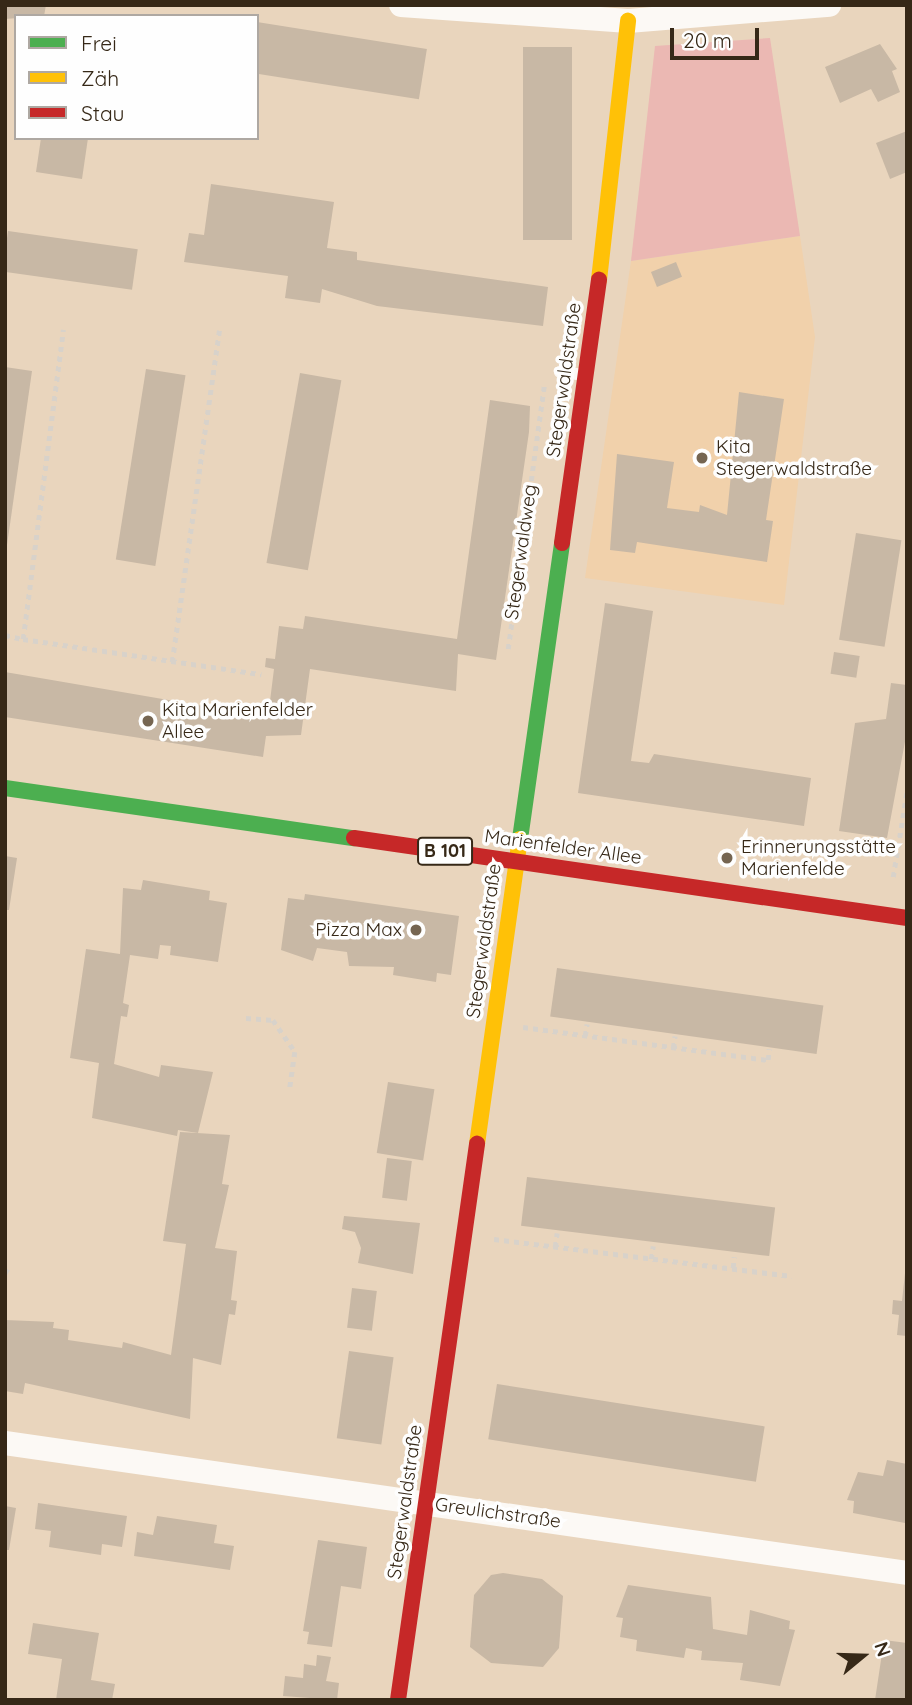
<!DOCTYPE html>
<html>
<head>
<meta charset="utf-8">
<style>
  body { margin:0 }
  #map { position:relative; width:912px; height:1705px; overflow:hidden; background:#e9d5bd; font-family:Quicksand,sans-serif }
  div>[style] { position:absolute }
  .built>* { inset:0; background:#f1d1ab }
  .green>* { inset:0; background:#ebb8b3 }
  .building>* { inset:0; background:#c8b8a5; transform-origin:0 0 }
  .path>* { height:4.5px; margin-top:-2.25px; transform-origin:0; background:repeating-linear-gradient(90deg,#d8d2ca 0 5px,transparent 0 10px) }
  .lane>* { height:12px; margin:-6px; padding:0 6px; transform-origin:6px; border-radius:6px; background:#fcf9f5 }
  .street>* { height:24px; margin:-12px; padding:0 12px; transform-origin:12px; border-radius:12px; background:#fcf9f5 }
  .fast>* { height:16px; margin:-8px; padding:0 8px; transform-origin:8px; border-radius:8px; background:#4caf50 }
  .slow>* { height:16px; margin:-8px; padding:0 8px; transform-origin:8px; border-radius:8px; background:#ffc107 }
  .jam>* { height:16px; margin:-8px; padding:0 8px; transform-origin:8px; border-radius:8px; background:#c62828 }
  .dots>* { width:19px; height:19px; translate:-50% -50%; box-sizing:border-box; border:4px solid #fefefe; border-radius:50% }
  span { translate:-50% -50%; white-space:nowrap; text-align:center; line-height:1.15; -webkit-text-stroke:7px #fefefe; paint-order:stroke }
  .shield-label span { padding:2px 5px; background:#fefefe; border:2px solid; border-radius:5px; -webkit-text-stroke-width:0 }
  .shield-label { font-size:18px; color:#362817; font-weight:700 }
  .street-label { font-size:19px; color:#362817 }
  .poi-label { font-size:19px; color:#362817 }
  .left { translate:0 -50%; text-align:left }
  .right { translate:-100% -50%; text-align:right }
  .frame { position:absolute; inset:0; border:7px solid #362817; pointer-events:none }
  .legend { position:absolute; left:14px; top:14px; width:245px; height:126px; box-sizing:border-box; background:#fefefe; border:2px solid #aea8a2; margin:0; padding:9px 12px; list-style:none; font-size:21px; color:#362817 }
  .legend li { display:flex; align-items:center; gap:14px; height:35px }
  .legend b { width:35px; border:2px solid #aea8a2 }
  .north { position:absolute; left:828px; top:1621px; width:70px; height:70px; -webkit-text-stroke:5px #fefefe; paint-order:stroke; rotate:71deg; font-size:19px; font-weight:700; line-height:28px; text-align:center; color:#362817 }
  .north::after { content:''; display:block; margin:auto; width:24px; height:32px; background:#362817; clip-path:polygon(50% 0,100% 100%,50% 72%,0 100%) }
  .scale { position:absolute; left:670px; top:28px; width:89px; height:32px; box-sizing:border-box; border:4px solid #362817; border-top:0; padding-left:9px; font-size:21px; line-height:24px; white-space:nowrap; color:#362817; -webkit-text-stroke:5px #fefefe; paint-order:stroke }
</style>
</head>
<body>
<div id="map">
  <div class="built">
    <div style="clip-path:polygon(800px 236px,815px 337px,784px 605px,585px 578px,631px 261px)"></div>
  </div>
  <div class="green">
    <div style="clip-path:polygon(770px 38px,800px 236px,631px 261px,655px 46px)"></div>
  </div>
  <div class="building">
    <div style="clip-path:polygon(5px 5px,46px 5px,44px 16px,5px 19px)"></div>
    <div style="left:257px;top:22px;width:172px;height:51px;rotate:9deg"></div>
    <div style="clip-path:polygon(880px 44px,897px 69px,892px 71px,900px 92px,878px 102px,871px 89px,840px 103px,825px 67px)"></div>
    <div style="left:523px;top:47px;width:49px;height:193px"></div>
    <div style="clip-path:polygon(907px 131px,907px 172px,890px 179px,876px 143px)"></div>
    <div style="clip-path:polygon(41px 138px,88px 138px,82px 179px,36px 172px)"></div>
    <div style="clip-path:polygon(211px 184px,334px 202px,327px 248px,357px 252px,357px 260px,548px 287px,543px 326px,377px 306px,322px 289px,320px 303px,285px 298px,288px 276px,184px 262px,189px 233px,204px 235px)"></div>
    <div style="left:8px;top:231px;width:131px;height:41px;rotate:8deg"></div>
    <div style="left:676px;top:262px;width:16px;height:27px;rotate:68deg"></div>
    <div style="clip-path:polygon(5px 367px,32px 371px,7px 545px,5px 545px)"></div>
    <div style="left:146px;top:369px;width:40px;height:193px;rotate:9deg"></div>
    <div style="left:300px;top:373px;width:42px;height:193px;rotate:10deg"></div>
    <div style="clip-path:polygon(739px 392px,784px 399px,766px 520px,773px 521px,767px 562px,637px 542px,635px 553px,610px 550px,617px 454px,674px 462px,667px 508px,699px 512px,700px 505px,727px 515px)"></div>
    <div style="clip-path:polygon(490px 400px,530px 406px,529px 432px,496px 660px,458px 654px,456px 691px,310px 669px,301px 735px,266px 736px,263px 757px,5px 717px,5px 672px,268px 717px,274px 669px,265px 667px,266px 658px,275px 659px,279px 626px,303px 629px,305px 616px,457px 639px)"></div>
    <div style="left:856px;top:533px;width:46px;height:108px;rotate:9deg"></div>
    <div style="clip-path:polygon(605px 603px,653px 611px,631px 761px,649px 763px,654px 754px,811px 778px,804px 826px,578px 793px)"></div>
    <div style="left:834px;top:652px;width:26px;height:22px;rotate:9deg"></div>
    <div style="clip-path:polygon(891px 683px,907px 685px,907px 731px,887px 838px,839px 831px,855px 723px,886px 719px)"></div>
    <div style="clip-path:polygon(5px 856px,17px 858px,9px 910px,5px 910px)"></div>
    <div style="clip-path:polygon(143px 880px,210px 891px,209px 900px,227px 903px,218px 962px,170px 955px,171px 946px,160px 945px,158px 959px,130px 955px,123px 1003px,129px 1005px,127px 1017px,121px 1016px,114px 1064px,159px 1077px,161px 1065px,213px 1072px,198px 1133px,178px 1130px,177px 1136px,92px 1118px,99px 1063px,70px 1058px,86px 949px,120px 954px,123px 888px,141px 890px)"></div>
    <div style="clip-path:polygon(305px 894px,459px 916px,451px 975px,437px 973px,436px 982px,393px 975px,394px 967px,349px 966px,347px 952px,317px 948px,313px 961px,281px 950px,288px 898px,304px 900px)"></div>
    <div style="left:557px;top:968px;width:269px;height:49px;rotate:8deg"></div>
    <div style="left:388px;top:1082px;width:47px;height:72px;rotate:9deg"></div>
    <div style="clip-path:polygon(180px 1132px,230px 1135px,222px 1184px,229px 1185px,215px 1248px,237px 1251px,231px 1300px,237px 1301px,235px 1315px,229px 1314px,221px 1365px,193px 1358px,190px 1419px,25px 1383px,23px 1394px,5px 1391px,5px 1320px,54px 1322px,53px 1328px,69px 1330px,68px 1340px,122px 1348px,123px 1342px,171px 1355px,186px 1244px,163px 1241px)"></div>
    <div style="left:387px;top:1158px;width:25px;height:40px;rotate:7deg"></div>
    <div style="left:527px;top:1177px;width:250px;height:49px;rotate:7deg"></div>
    <div style="clip-path:polygon(344px 1216px,420px 1223px,413px 1274px,358px 1263px,361px 1248px,355px 1232px,342px 1229px)"></div>
    <div style="clip-path:polygon(905px 1273px,907px 1274px,907px 1336px,897px 1335px,899px 1315px,892px 1314px,893px 1300px,902px 1301px)"></div>
    <div style="left:352px;top:1288px;width:25px;height:40px;rotate:7deg"></div>
    <div style="left:349px;top:1351px;width:45px;height:88px;rotate:8deg"></div>
    <div style="left:497px;top:1384px;width:271px;height:56px;rotate:9deg"></div>
    <div style="clip-path:polygon(887px 1460px,907px 1464px,905px 1523px,853px 1513px,854px 1501px,847px 1500px,858px 1472px,883px 1476px)"></div>
    <div style="clip-path:polygon(38px 1503px,127px 1516px,122px 1547px,102px 1544px,101px 1555px,49px 1547px,51px 1531px,35px 1529px)"></div>
    <div style="clip-path:polygon(5px 1506px,16px 1508px,9px 1550px,5px 1550px)"></div>
    <div style="clip-path:polygon(157px 1516px,217px 1525px,214px 1543px,234px 1546px,230px 1570px,134px 1556px,137px 1532px,153px 1535px)"></div>
    <div style="clip-path:polygon(318px 1540px,367px 1547px,361px 1589px,341px 1586px,332px 1647px,307px 1644px,309px 1632px,303px 1631px)"></div>
    <div style="clip-path:polygon(503px 1573px,542px 1579px,563px 1596px,559px 1648px,543px 1667px,491px 1663px,470px 1647px,474px 1595px,491px 1575px)"></div>
    <div style="clip-path:polygon(628px 1585px,711px 1597px,713px 1629px,747px 1635px,750px 1610px,790px 1621px,789px 1629px,795px 1630px,780px 1686px,740px 1680px,743px 1663px,701px 1660px,702px 1651px,686px 1648px,684px 1658px,636px 1651px,637px 1640px,620px 1637px,623px 1618px,616px 1617px)"></div>
    <div style="clip-path:polygon(33px 1623px,99px 1633px,91px 1680px,115px 1684px,112px 1700px,56px 1700px,62px 1659px,28px 1654px)"></div>
    <div style="clip-path:polygon(884px 1640px,907px 1643px,907px 1700px,875px 1700px)"></div>
    <div style="clip-path:polygon(317px 1655px,331px 1657px,326px 1681px,339px 1683px,337px 1700px,283px 1696px,285px 1676px,303px 1678px,304px 1664px,316px 1666px)"></div>
  </div>
  <div class="path">
    <div style="left:5px;top:635px;width:18px;rotate:13deg"></div>
    <div style="left:23px;top:639px;width:312px;rotate:-82.6deg"></div>
    <div style="left:23px;top:639px;width:241px;rotate:8.4deg"></div>
    <div style="left:508px;top:649px;width:266px;rotate:-82.2deg"></div>
    <div style="left:172px;top:662px;width:335px;rotate:-81.9deg"></div>
    <div style="left:893px;top:877px;width:87px;rotate:-80.8deg"></div>
    <div style="left:246px;top:1018px;width:27px;rotate:4deg"></div>
    <div style="left:273px;top:1020px;width:39px;rotate:55deg"></div>
    <div style="left:295px;top:1052px;width:36px;rotate:98deg"></div>
    <div style="left:523px;top:1027px;width:247px;rotate:7.7deg"></div>
    <div style="left:768px;top:1060px;width:11px;rotate:-85deg"></div>
    <div style="left:585px;top:1036px;width:12px;rotate:-81deg"></div>
    <div style="left:673px;top:1048px;width:12px;rotate:-81deg"></div>
    <div style="left:494px;top:1239px;width:300px;rotate:7.1deg"></div>
    <div style="left:555px;top:1247px;width:14px;rotate:-82deg"></div>
    <div style="left:651px;top:1259px;width:13px;rotate:-81deg"></div>
    <div style="left:733px;top:1268px;width:11px;rotate:-85deg"></div>
    <div style="left:5px;top:1273px;width:6px;rotate:-59deg"></div>
  </div>
  <div class="lane">
    <div style="left:560px;top:372px;width:26px;rotate:7deg"></div>
  </div>
  <div class="street">
    <div style="left:401px;top:5px;width:228px;rotate:4deg"></div>
    <div style="left:628px;top:21px;width:202px;rotate:-4.6deg"></div>
    <div style="left:5px;top:1443px;width:911px;rotate:8.2deg"></div>
  </div>
  <div class="fast">
    <div style="left:5px;top:788px;width:353px;rotate:8.2deg"></div>
    <div style="left:520px;top:839px;width:299px;rotate:-81.9deg"></div>
  </div>
  <div class="slow">
    <div style="left:599px;top:280px;width:261px;rotate:-83.6deg"></div>
    <div style="left:477px;top:1144px;width:308px;rotate:-82deg"></div>
  </div>
  <div class="jam">
    <div style="left:562px;top:543px;width:266px;rotate:-82deg"></div>
    <div style="left:354px;top:838px;width:559px;rotate:8.23deg"></div>
    <div style="left:398px;top:1700px;width:562px;rotate:-81.91deg"></div>
  </div>
  <div class="dots">
    <div style="left:702px;top:458px;background:#756551"></div>
    <div style="left:148px;top:721px;background:#756551"></div>
    <div style="left:727px;top:858px;background:#756551"></div>
    <div style="left:416px;top:930px;background:#756551"></div>
  </div>
  <div class="shield-label">
    <span style="left:445px;top:851px">B 101</span>
  </div>
  <div class="street-label">
    <span style="left:564px;top:380px;rotate:-82deg">Stegerwaldstraße</span>
    <span style="left:521px;top:552px;rotate:-82deg">Stegerwaldweg</span>
    <span style="left:563px;top:847px;rotate:8deg">Marienfelder Allee</span>
    <span style="left:484px;top:941px;rotate:-82deg">Stegerwaldstraße</span>
    <span style="left:405px;top:1502px;rotate:-82deg">Stegerwaldstraße</span>
    <span style="left:498px;top:1513px;rotate:8deg">Greulichstraße</span>
  </div>
  <div class="poi-label">
    <span class="left" style="left:716px;top:458px">Kita<br>Stegerwaldstraße</span>
    <span class="left" style="left:162px;top:721px">Kita Marienfelder<br>Allee</span>
    <span class="left" style="left:741px;top:858px">Erinnerungsstätte<br>Marienfelde</span>
    <span class="right" style="left:402px;top:930px">Pizza Max</span>
  </div>
  <div class="frame"></div>
  <ul class="legend">
  <li><b style="height:9px;background:#4caf50"></b>Frei</li>
  <li><b style="height:9px;background:#ffc107"></b>Zäh</li>
  <li><b style="height:9px;background:#c62828"></b>Stau</li>
  </ul>
  <div class="north">N</div>
  <div class="scale">20 m</div>
</div>
</body>
</html>
